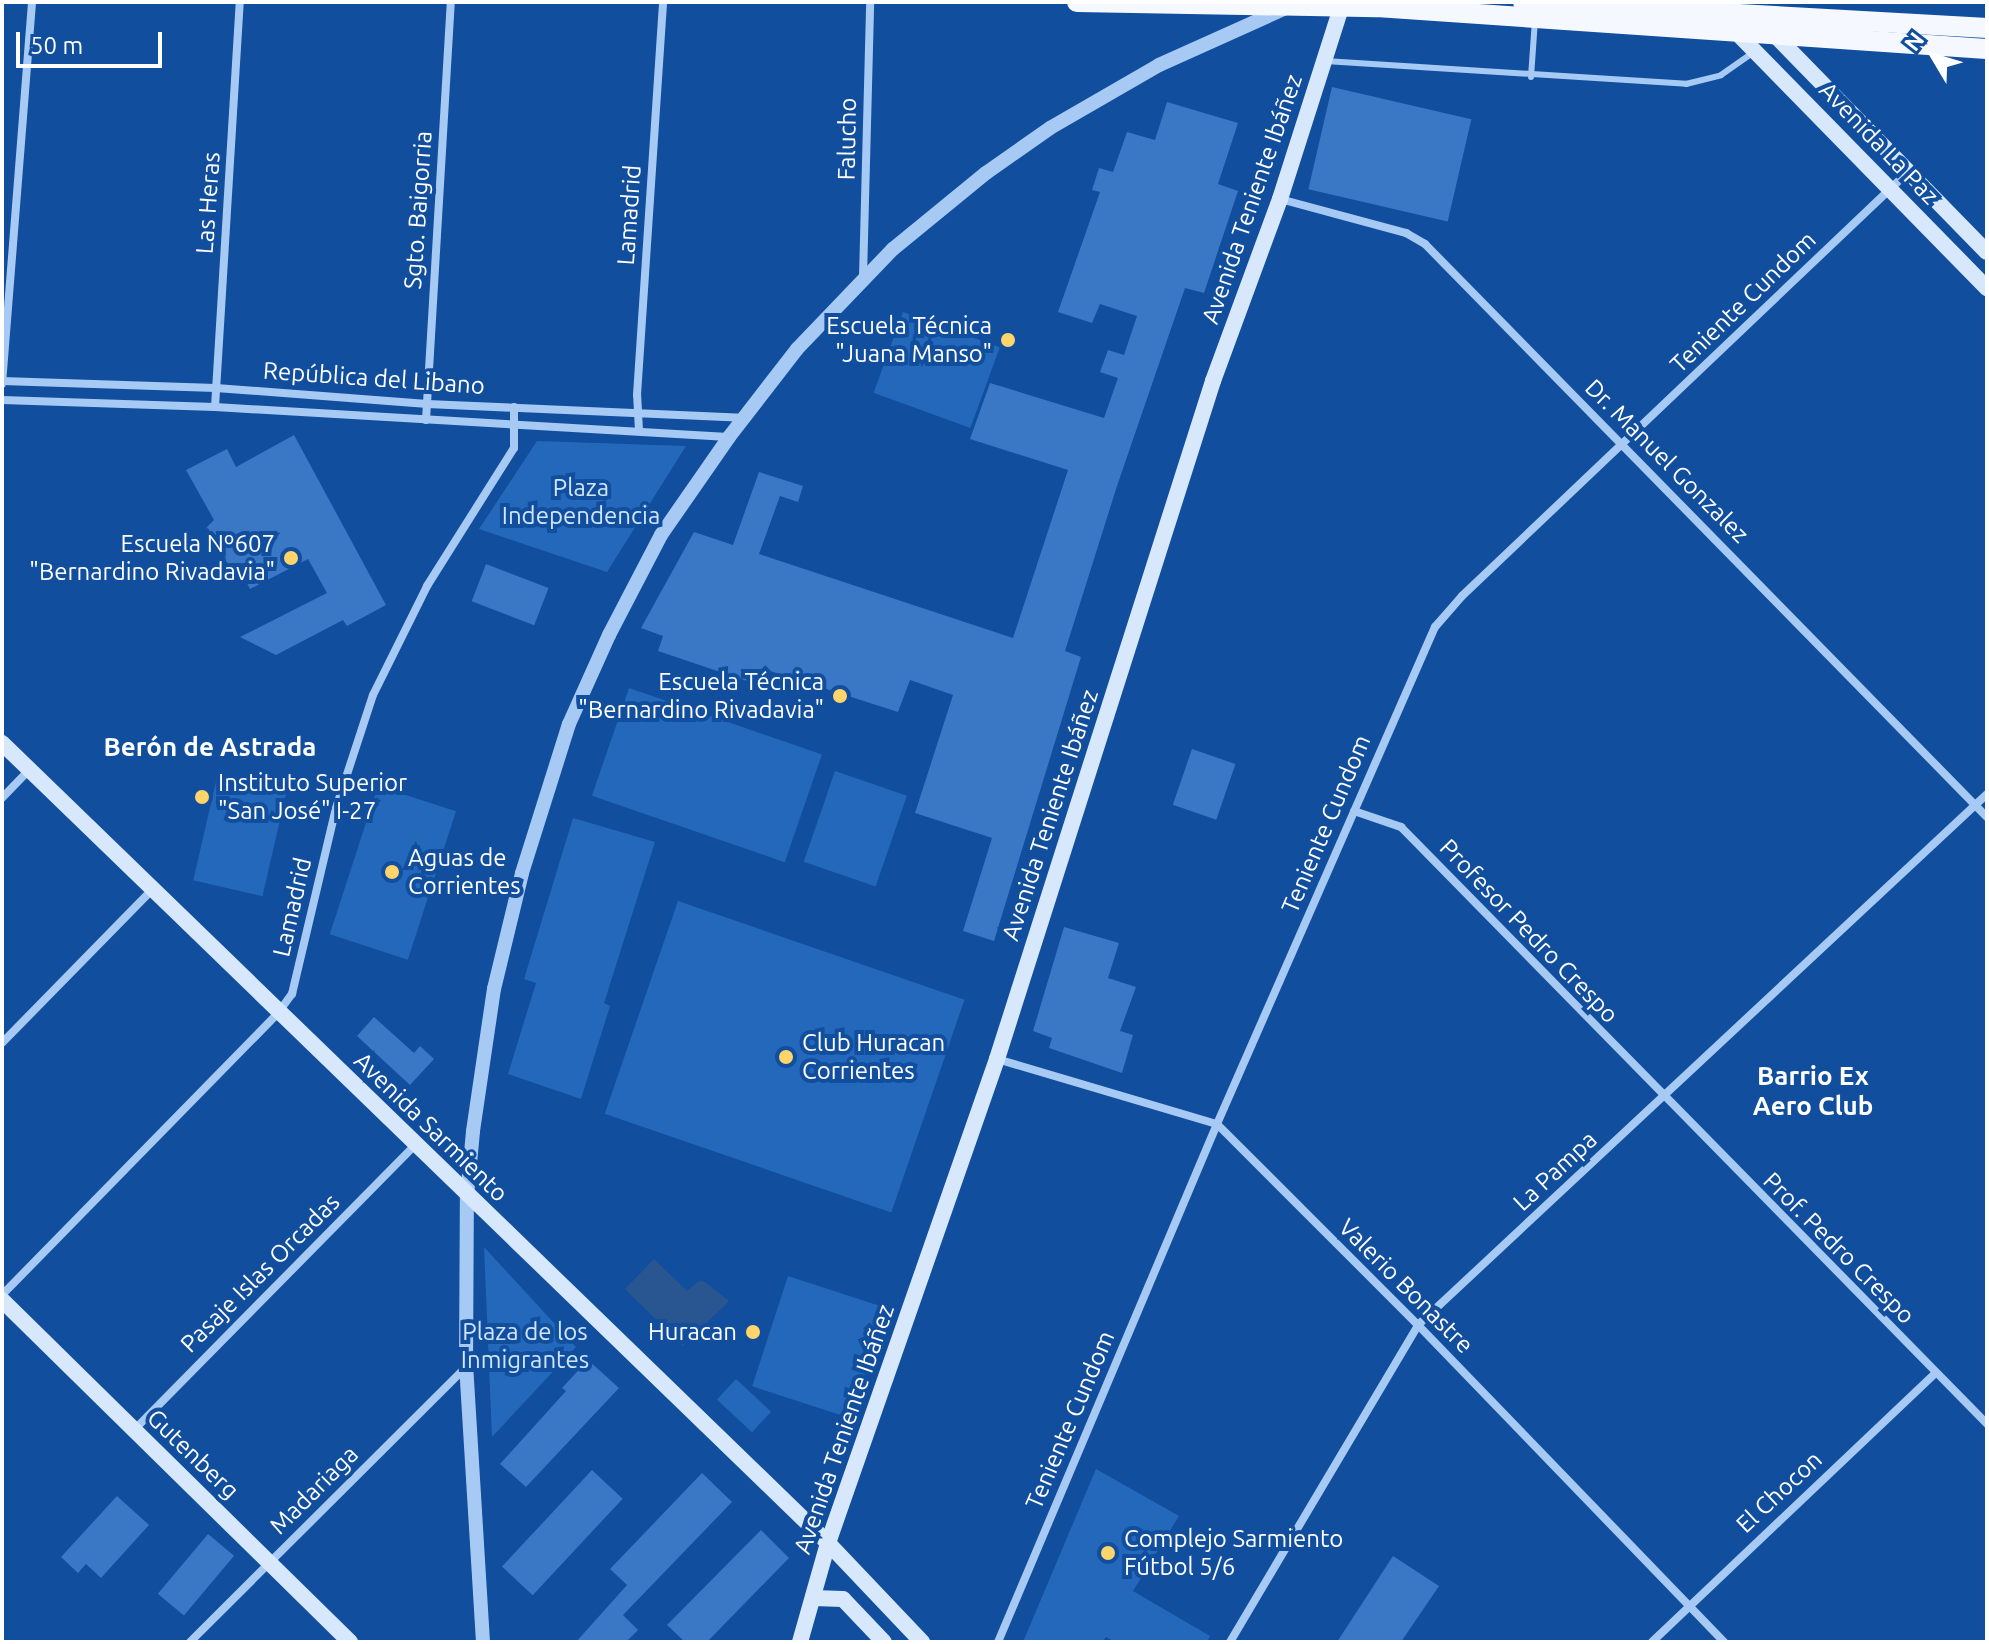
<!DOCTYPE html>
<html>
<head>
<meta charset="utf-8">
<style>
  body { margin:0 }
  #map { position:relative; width:1989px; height:1644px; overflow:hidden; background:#114e9e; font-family:Ubuntu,sans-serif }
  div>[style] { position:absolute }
  .green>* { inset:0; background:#2468bc; transform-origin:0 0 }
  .water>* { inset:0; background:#295690 }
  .building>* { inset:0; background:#3a77c5; transform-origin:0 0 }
  .service>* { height:6px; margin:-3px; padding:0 3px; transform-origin:3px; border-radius:3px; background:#a7caf5 }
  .minor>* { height:8px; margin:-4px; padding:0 4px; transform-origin:4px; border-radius:4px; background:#a7caf5 }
  .tertiary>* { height:14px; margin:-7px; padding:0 7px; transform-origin:7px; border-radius:7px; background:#a7caf5 }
  .secondary>* { height:16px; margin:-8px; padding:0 8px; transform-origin:8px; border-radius:8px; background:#d7e8fd }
  .primary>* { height:20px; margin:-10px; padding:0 10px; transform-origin:10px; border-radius:10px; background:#f5f9ff }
  .dots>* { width:22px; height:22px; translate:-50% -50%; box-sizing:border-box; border:4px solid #114e9e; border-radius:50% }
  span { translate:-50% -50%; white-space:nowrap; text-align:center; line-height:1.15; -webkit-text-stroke:8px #114e9e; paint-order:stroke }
  .street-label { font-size:24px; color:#fff }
  .poi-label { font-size:24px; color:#fff }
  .right { translate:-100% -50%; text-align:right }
  .left { translate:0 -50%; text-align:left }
  .park-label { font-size:24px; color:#d0e5fe }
  .neighbourhood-label { font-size:26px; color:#fff; font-weight:700 }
  .frame { position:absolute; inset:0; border:4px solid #fff; pointer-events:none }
  .north { position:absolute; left:1893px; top:16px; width:80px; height:80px; -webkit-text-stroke:6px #114e9e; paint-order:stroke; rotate:308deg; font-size:22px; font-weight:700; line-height:32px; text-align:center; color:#fff }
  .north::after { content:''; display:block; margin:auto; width:28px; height:36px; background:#fff; clip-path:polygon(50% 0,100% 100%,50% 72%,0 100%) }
  .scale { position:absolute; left:16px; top:32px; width:146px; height:36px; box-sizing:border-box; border:4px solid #fff; border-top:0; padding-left:10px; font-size:24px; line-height:28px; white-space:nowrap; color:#fff; -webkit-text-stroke:6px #114e9e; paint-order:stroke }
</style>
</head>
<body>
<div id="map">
  <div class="green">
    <div style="left:903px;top:312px;width:103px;height:86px;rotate:20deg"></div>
    <div style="clip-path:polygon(537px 441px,686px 446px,607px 572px,479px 529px)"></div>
    <div style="left:629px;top:688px;width:204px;height:114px;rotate:19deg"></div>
    <div style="left:835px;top:771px;width:76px;height:96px;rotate:19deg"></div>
    <div style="left:218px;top:773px;width:71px;height:110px;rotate:13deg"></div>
    <div style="left:378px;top:786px;width:82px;height:156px;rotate:18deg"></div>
    <div style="clip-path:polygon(573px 818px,655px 842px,604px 1003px,610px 1006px,581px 1099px,508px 1074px,536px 983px,524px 979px)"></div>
    <div style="left:678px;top:901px;width:303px;height:225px;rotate:19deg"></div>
    <div style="clip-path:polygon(484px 1247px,576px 1347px,492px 1437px)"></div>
    <div style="left:788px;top:1276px;width:104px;height:116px;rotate:18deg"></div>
    <div style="left:736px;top:1379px;width:48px;height:28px;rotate:43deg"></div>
    <div style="clip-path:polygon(1096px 1469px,1179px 1516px,1133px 1591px,1210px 1636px,1207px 1642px,1115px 1642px,1106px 1637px,1102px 1642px,1023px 1642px)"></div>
  </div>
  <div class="water">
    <div style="clip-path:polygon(654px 1259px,687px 1291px,699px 1281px,705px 1282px,729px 1301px,683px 1346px,625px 1289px)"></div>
  </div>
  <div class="building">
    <div style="left:1332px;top:87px;width:143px;height:105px;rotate:13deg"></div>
    <div style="clip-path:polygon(1167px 102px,1238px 123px,1218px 184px,1238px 191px,1204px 293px,1185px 288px,1117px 486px,1065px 651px,1081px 657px,994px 941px,963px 931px,992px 838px,915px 813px,953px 695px,910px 680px,898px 712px,770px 671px,765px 687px,658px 651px,663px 636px,641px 628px,694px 532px,733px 545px,759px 472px,803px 486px,798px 502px,780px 496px,759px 554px,1013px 638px,1068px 470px,970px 439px,990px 383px,1104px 418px,1118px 378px,1100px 372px,1108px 350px,1124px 355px,1137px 316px,1100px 304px,1092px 323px,1058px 312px,1100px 192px,1092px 190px,1099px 168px,1113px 172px,1127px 132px,1155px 140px)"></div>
    <div style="clip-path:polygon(294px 435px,386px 605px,347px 626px,343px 620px,276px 655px,240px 637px,327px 593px,308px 559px,250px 589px,238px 566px,231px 569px,206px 528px,214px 520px,186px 470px,227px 449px,236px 467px)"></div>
    <div style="left:486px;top:564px;width:67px;height:40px;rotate:21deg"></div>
    <div style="left:1192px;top:749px;width:46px;height:59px;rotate:19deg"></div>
    <div style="clip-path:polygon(1064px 927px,1119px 943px,1108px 978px,1136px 987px,1120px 1031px,1133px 1035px,1122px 1073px,1049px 1048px,1052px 1038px,1033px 1031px)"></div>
    <div style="clip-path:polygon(374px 1017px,414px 1053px,420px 1046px,434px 1059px,410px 1085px,357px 1036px)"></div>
    <div style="clip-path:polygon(588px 1360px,619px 1388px,526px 1487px,500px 1464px,566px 1391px,562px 1388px)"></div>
    <div style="left:592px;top:1470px;width:42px;height:132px;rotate:43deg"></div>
    <div style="clip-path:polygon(702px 1473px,732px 1502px,623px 1615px,638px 1630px,626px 1642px,576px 1642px,627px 1585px,610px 1569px)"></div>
    <div style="clip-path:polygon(117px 1496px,149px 1525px,101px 1578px,86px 1564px,78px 1573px,61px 1557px)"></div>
    <div style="clip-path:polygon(761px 1530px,789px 1558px,707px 1642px,685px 1642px,667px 1625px)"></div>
    <div style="left:208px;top:1534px;width:34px;height:78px;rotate:40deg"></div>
    <div style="clip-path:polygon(1393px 1556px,1439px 1586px,1401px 1642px,1337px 1642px)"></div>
  </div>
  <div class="service">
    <div style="left:1325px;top:61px;width:362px;rotate:3.6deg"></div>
    <div style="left:1686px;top:84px;width:36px;rotate:-14deg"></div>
    <div style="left:1721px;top:75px;width:38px;rotate:-35deg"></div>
    <div style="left:1531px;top:77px;width:57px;rotate:-86deg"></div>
  </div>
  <div class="minor">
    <div style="left:1280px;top:199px;width:131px;rotate:15.1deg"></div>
    <div style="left:1406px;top:233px;width:22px;rotate:30deg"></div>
    <div style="left:1425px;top:244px;width:803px;rotate:45.56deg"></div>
    <div style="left:863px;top:277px;width:275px;rotate:-88.5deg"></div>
    <div style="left:2px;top:381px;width:214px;rotate:1.9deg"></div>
    <div style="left:216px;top:388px;width:212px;rotate:4.3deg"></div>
    <div style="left:427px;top:404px;width:315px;rotate:2.5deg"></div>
    <div style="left:2px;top:384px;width:383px;rotate:-85.5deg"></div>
    <div style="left:2px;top:400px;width:213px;rotate:1.9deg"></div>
    <div style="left:215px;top:407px;width:514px;rotate:3.35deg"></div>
    <div style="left:215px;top:407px;width:406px;rotate:-86.5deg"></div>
    <div style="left:426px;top:420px;width:419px;rotate:-86.6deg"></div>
    <div style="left:639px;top:431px;width:36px;rotate:-93deg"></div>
    <div style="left:637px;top:395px;width:394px;rotate:-86.2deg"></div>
    <div style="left:2px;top:798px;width:39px;rotate:-46deg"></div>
    <div style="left:1354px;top:811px;width:50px;rotate:18.8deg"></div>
    <div style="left:1401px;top:827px;width:837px;rotate:45.53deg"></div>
    <div style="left:2px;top:1043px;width:214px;rotate:-45.6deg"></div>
    <div style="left:997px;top:1059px;width:229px;rotate:16.5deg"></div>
    <div style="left:1217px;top:1124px;width:284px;rotate:45deg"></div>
    <div style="left:1418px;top:1325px;width:441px;rotate:46deg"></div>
    <div style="left:2px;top:1295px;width:395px;rotate:-45.6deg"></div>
    <div style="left:278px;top:1013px;width:24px;rotate:-54deg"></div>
    <div style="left:292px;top:994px;width:191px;rotate:-76.7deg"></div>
    <div style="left:336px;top:808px;width:119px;rotate:-71.9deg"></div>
    <div style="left:373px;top:695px;width:122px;rotate:-63.6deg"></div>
    <div style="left:427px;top:586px;width:163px;rotate:-57.8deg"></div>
    <div style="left:514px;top:448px;width:41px;rotate:-90deg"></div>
    <div style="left:134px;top:1430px;width:400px;rotate:-45.4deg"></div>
    <div style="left:190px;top:1642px;width:390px;rotate:-44.9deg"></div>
    <div style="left:998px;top:1642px;width:562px;rotate:-67.08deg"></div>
    <div style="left:1217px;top:1124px;width:543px;rotate:-66.32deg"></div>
    <div style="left:1435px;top:627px;width:41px;rotate:-48.9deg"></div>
    <div style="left:1462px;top:596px;width:615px;rotate:-43.55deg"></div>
    <div style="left:1230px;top:1642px;width:369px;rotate:-59.3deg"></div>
    <div style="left:1418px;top:1325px;width:778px;rotate:-43.02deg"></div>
    <div style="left:1652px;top:1642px;width:390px;rotate:-43.5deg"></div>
  </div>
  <div class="tertiary">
    <div style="left:483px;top:1642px;width:276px;rotate:-93.5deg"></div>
    <div style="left:466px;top:1367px;width:171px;rotate:-89.7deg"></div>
    <div style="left:467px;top:1196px;width:65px;rotate:-84.7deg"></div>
    <div style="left:473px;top:1131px;width:144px;rotate:-81.6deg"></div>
    <div style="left:494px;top:989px;width:119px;rotate:-76.4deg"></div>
    <div style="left:522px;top:873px;width:156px;rotate:-72.5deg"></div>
    <div style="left:569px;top:724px;width:98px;rotate:-65.8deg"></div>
    <div style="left:609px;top:635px;width:113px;rotate:-62.5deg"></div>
    <div style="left:661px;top:535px;width:119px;rotate:-55.2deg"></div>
    <div style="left:729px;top:437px;width:111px;rotate:-52.3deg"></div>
    <div style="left:797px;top:349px;width:139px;rotate:-46.2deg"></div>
    <div style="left:893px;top:249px;width:120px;rotate:-39.3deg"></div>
    <div style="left:986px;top:173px;width:78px;rotate:-35.1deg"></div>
    <div style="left:1050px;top:128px;width:126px;rotate:-30deg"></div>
    <div style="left:1159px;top:65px;width:141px;rotate:-24.2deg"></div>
  </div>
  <div class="secondary">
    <div style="left:1770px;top:30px;width:310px;rotate:45.7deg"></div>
    <div style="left:1736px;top:32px;width:359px;rotate:45.6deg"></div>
    <div style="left:2px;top:743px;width:1150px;rotate:44.08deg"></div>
    <div style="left:828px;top:1543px;width:137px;rotate:46.5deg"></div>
    <div style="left:2px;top:1300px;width:488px;rotate:44.5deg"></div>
    <div style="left:813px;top:1598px;width:30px;rotate:2deg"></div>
    <div style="left:843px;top:1599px;width:59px;rotate:46.4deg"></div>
    <div style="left:800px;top:1642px;width:103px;rotate:-74.2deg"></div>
    <div style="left:828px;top:1543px;width:513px;rotate:-70.75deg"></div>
    <div style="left:997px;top:1059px;width:712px;rotate:-72.33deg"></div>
    <div style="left:1213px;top:381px;width:194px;rotate:-69.8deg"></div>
    <div style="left:1280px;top:199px;width:207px;rotate:-72.3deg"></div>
  </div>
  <div class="primary">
    <div style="left:1077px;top:2px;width:300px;rotate:1deg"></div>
    <div style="left:1377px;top:7px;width:611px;rotate:3.94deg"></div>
    <div style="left:1523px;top:2px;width:465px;rotate:3.2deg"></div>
  </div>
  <div class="dots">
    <div style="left:1008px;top:340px;background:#ffd46b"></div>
    <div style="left:291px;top:558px;background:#ffd46b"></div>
    <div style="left:840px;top:696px;background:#ffd46b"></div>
    <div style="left:202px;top:797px;background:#ffd46b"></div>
    <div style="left:392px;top:872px;background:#ffd46b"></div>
    <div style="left:786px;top:1057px;background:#ffd46b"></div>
    <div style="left:753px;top:1332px;background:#ffd46b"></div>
    <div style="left:1108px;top:1553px;background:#ffd46b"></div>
  </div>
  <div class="street-label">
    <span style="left:847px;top:139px;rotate:-89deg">Falucho</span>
    <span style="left:1879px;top:143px;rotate:46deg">Avenida La Paz</span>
    <span style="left:1252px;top:199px;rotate:-71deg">Avenida Teniente Ibáñez</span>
    <span style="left:208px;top:203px;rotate:-86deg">Las Heras</span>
    <span style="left:418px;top:210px;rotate:-86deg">Sgto. Baigorria</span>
    <span style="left:629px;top:215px;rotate:-86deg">Lamadrid</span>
    <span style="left:1743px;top:302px;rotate:-44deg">Teniente Cundom</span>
    <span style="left:374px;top:378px;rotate:4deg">República del Libano</span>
    <span style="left:1667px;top:461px;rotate:45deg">Dr. Manuel Gonzalez</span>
    <span style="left:1050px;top:815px;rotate:-72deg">Avenida Teniente Ibáñez</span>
    <span style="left:1326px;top:824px;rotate:-67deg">Teniente Cundom</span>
    <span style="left:292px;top:907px;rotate:-77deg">Lamadrid</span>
    <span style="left:1529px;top:931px;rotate:46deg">Profesor Pedro Crespo</span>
    <span style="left:431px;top:1127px;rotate:44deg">Avenida Sarmiento</span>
    <span style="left:1555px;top:1171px;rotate:-43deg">La Pampa</span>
    <span style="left:1839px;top:1248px;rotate:45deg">Prof. Pedro Crespo</span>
    <span style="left:260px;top:1273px;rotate:-45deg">Pasaje Islas Orcadas</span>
    <span style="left:1406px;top:1286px;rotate:45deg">Valerio Bonastre</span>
    <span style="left:1070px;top:1420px;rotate:-67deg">Teniente Cundom</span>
    <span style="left:844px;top:1429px;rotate:-71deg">Avenida Teniente Ibáñez</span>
    <span style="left:193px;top:1454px;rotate:44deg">Gutenberg</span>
    <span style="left:314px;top:1490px;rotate:-45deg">Madariaga</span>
    <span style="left:1779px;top:1492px;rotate:-43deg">El Chocon</span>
  </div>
  <div class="poi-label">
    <span class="right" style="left:992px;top:340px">Escuela Técnica<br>"Juana Manso"</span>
    <span class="right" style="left:275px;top:558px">Escuela Nº607<br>"Bernardino Rivadavia"</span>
    <span class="right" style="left:824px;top:696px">Escuela Técnica<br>"Bernardino Rivadavia"</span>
    <span class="left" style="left:218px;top:797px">Instituto Superior<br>"San José" I-27</span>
    <span class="left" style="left:408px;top:872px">Aguas de<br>Corrientes</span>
    <span class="left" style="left:802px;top:1057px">Club Huracan<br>Corrientes</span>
    <span class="right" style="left:737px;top:1332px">Huracan</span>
    <span class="left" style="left:1124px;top:1553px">Complejo Sarmiento<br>Fútbol 5/6</span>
  </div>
  <div class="park-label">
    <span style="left:581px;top:502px">Plaza<br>Independencia</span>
    <span style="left:525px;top:1346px">Plaza de los<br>Inmigrantes</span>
  </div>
  <div class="neighbourhood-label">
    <span style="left:210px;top:747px">Berón de Astrada</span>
    <span style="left:1813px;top:1091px">Barrio Ex<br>Aero Club</span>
  </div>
  <div class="frame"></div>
  <div class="north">N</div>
  <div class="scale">50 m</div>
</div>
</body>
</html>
